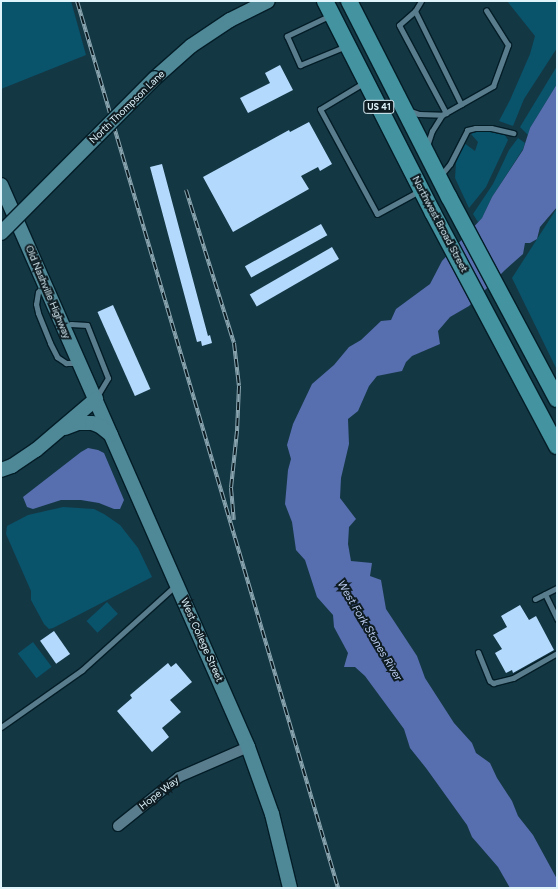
<!DOCTYPE html>
<html>
<head>
<meta charset="utf-8">
<style>
  body { margin:0 }
  #map { position:relative; width:558px; height:889px; overflow:hidden; background:#143744; font-family:Figtree,sans-serif }
  div>[style] { position:absolute }
  .green>* { inset:0; background:#09536b; transform-origin:0 0 }
  .water>* { inset:0; background:#576eaf }
  .building>* { inset:0; background:#b3d9fc; transform-origin:0 0 }
  .roads { filter:drop-shadow(1px 0 #031d27) drop-shadow(-1px 0 #031d27) drop-shadow(0 1px #031d27) drop-shadow(0 -1px #031d27) }
  .lane>* { height:5px; margin:-2.5px; padding:0 2.5px; transform-origin:2.5px; border-radius:2.5px; background:#5a7d8d }
  .street>* { height:10px; margin:-5px; padding:0 5px; transform-origin:5px; border-radius:5px; background:#5a7d8d }
  .secondary>* { height:14px; margin:-7px; padding:0 7px; transform-origin:7px; border-radius:7px; background:#4f8897 }
  .primary>* { height:16px; margin:-8px; padding:0 8px; transform-origin:8px; border-radius:8px; background:#4493a0 }
  .rail>* { height:4px; margin-top:-2px; transform-origin:0; background:repeating-linear-gradient(90deg,#0e1c22 0 8px,#8ba6b0 0 16px); box-sizing:border-box; border-block:1px solid #8ba6b0 }
  .bridges { filter:drop-shadow(1px 0 #031d27) drop-shadow(-1px 0 #031d27) drop-shadow(0 1px #031d27) drop-shadow(0 -1px #031d27) }
  .secondary-bridge>* { height:14px; margin:-7px; padding:0 7px; transform-origin:7px; border-radius:7px; background:#4f8897 }
  span { translate:-50% -50%; white-space:nowrap; text-align:center; line-height:1.15; -webkit-text-stroke:4px #0e1c22; paint-order:stroke }
  .shield-label span { padding:1px 3px; background:#0e1c22; border:1px solid; border-radius:3px; -webkit-text-stroke-width:0 }
  .shield-label { font-size:9px; color:#e0f4fc; font-weight:700 }
  .street-label { font-size:10px; color:#e0f4fc }
  .water-label { font-size:11px; color:#bdccf1; font-style:italic }
  .frame { position:absolute; inset:0; border:2px solid #e0f4fc; pointer-events:none }
</style>
</head>
<body>
<div id="map">
  <div class="green">
    <div style="clip-path:polygon(1px 1px,71px 1px,86px 55px,1px 89px)"></div>
    <div style="clip-path:polygon(507px 1px,557px 1px,557px 48px,524px 99px,513px 126px,499px 121px,510px 100px,530px 54px,535px 36px)"></div>
    <div style="clip-path:polygon(557px 66px,557px 84px,530px 128px,528px 135px,520px 127px)"></div>
    <div style="clip-path:polygon(477px 131px,503px 132px,508px 140px,486px 187px,469px 208px,455px 178px,456px 163px,464px 143px,475px 151px,478px 142px,471px 134px)"></div>
    <div style="clip-path:polygon(518px 138px,525px 143px,523px 149px,492px 197px,482px 218px,478px 222px,473px 214px,493px 184px,509px 150px)"></div>
    <div style="clip-path:polygon(557px 208px,557px 370px,512px 278px)"></div>
    <div style="clip-path:polygon(63px 507px,94px 509px,104px 514px,120px 525px,138px 548px,152px 577px,53px 628px,49px 629px,44px 624px,31px 600px,31px 591px,6px 534px,7px 526px,28px 515px)"></div>
    <div style="left:107px;top:602px;width:16px;height:28px;rotate:47deg"></div>
    <div style="left:33px;top:642px;width:31px;height:19px;rotate:53deg"></div>
  </div>
  <div class="water">
    <div style="clip-path:polygon(557px 84px,557px 207px,540px 227px,537px 239px,530px 243px,525px 243px,523px 254px,505px 270px,469px 306px,450px 317px,438px 331px,440px 344px,412px 356px,406px 362px,402px 371px,377px 376px,369px 386px,358px 411px,348px 419px,349px 444px,341px 478px,340px 498px,356px 519px,349px 527px,348px 544px,351px 561px,372px 563px,370px 576px,381px 580px,386px 609px,417px 656px,425px 678px,454px 723px,472px 743px,476px 753px,490px 763px,497px 778px,512px 801px,518px 816px,533px 835px,557px 879px,557px 888px,510px 888px,498px 867px,472px 837px,467px 825px,426px 768px,410px 748px,404px 729px,365px 676px,355px 667px,344px 667px,348px 653px,334px 627px,333px 615px,317px 597px,305px 560px,296px 550px,292px 522px,285px 504px,288px 470px,291px 459px,287px 445px,293px 424px,312px 384px,334px 365px,349px 347px,361px 340px,381px 321px,391px 320px,396px 309px,430px 284px,442px 261px,482px 218px,492px 197px,523px 150px,530px 128px)"></div>
    <div style="clip-path:polygon(88px 448px,98px 450px,104px 453px,124px 500px,120px 509px,114px 509px,99px 503px,81px 500px,61px 500px,33px 509px,27px 507px,23px 497px,81px 452px)"></div>
  </div>
  <div class="building">
    <div style="clip-path:polygon(280px 65px,293px 90px,248px 113px,240px 98px,270px 83px,265px 73px)"></div>
    <div style="clip-path:polygon(309px 122px,332px 164px,320px 171px,318px 167px,301px 176px,309px 189px,233px 232px,203px 177px,289px 130px,290px 132px)"></div>
    <div style="clip-path:polygon(162px 164px,208px 336px,210px 335px,212px 343px,202px 346px,201px 341px,197px 342px,150px 167px)"></div>
    <div style="left:321px;top:224px;width:13px;height:87px;rotate:61deg"></div>
    <div style="left:332px;top:247px;width:14px;height:95px;rotate:60deg"></div>
    <div style="left:113px;top:305px;width:92px;height:17px;rotate:66deg"></div>
    <div style="clip-path:polygon(520px 605px,529px 620px,536px 616px,554px 650px,513px 673px,512px 670px,506px 673px,495px 653px,502px 649px,493px 635px,507px 627px,501px 616px)"></div>
    <div style="left:54px;top:631px;width:28px;height:17px;rotate:55deg"></div>
    <div style="clip-path:polygon(168px 663px,171px 667px,176px 663px,192px 682px,170px 700px,181px 712px,162px 728px,169px 737px,152px 752px,117px 711px,132px 698px,130px 695px)"></div>
  </div>
  <div class="roads">
    <div class="lane">
      <div style="left:421px;top:1px;width:12px;rotate:121deg"></div>
      <div style="left:415px;top:11px;width:104px;rotate:63.7deg"></div>
      <div style="left:415px;top:11px;width:21px;rotate:139deg"></div>
      <div style="left:399px;top:25px;width:100px;rotate:61.9deg"></div>
      <div style="left:331px;top:15px;width:49px;rotate:154.5deg"></div>
      <div style="left:287px;top:36px;width:32px;rotate:66deg"></div>
      <div style="left:300px;top:65px;width:50px;rotate:-22.4deg"></div>
      <div style="left:365px;top:82px;width:52px;rotate:149deg"></div>
      <div style="left:320px;top:109px;width:119px;rotate:61.5deg"></div>
      <div style="left:377px;top:214px;width:48px;rotate:-28.7deg"></div>
      <div style="left:410px;top:111px;width:9px;rotate:18deg"></div>
      <div style="left:419px;top:114px;width:23px;rotate:2deg"></div>
      <div style="left:427px;top:146px;width:16px;rotate:-72deg"></div>
      <div style="left:432px;top:131px;width:19px;rotate:-58deg"></div>
      <div style="left:442px;top:115px;width:59px;rotate:-29.6deg"></div>
      <div style="left:493px;top:86px;width:44px;rotate:-69.9deg"></div>
      <div style="left:508px;top:45px;width:41px;rotate:-122.2deg"></div>
      <div style="left:441px;top:175px;width:14px;rotate:-51deg"></div>
      <div style="left:450px;top:164px;width:38px;rotate:-63deg"></div>
      <div style="left:467px;top:130px;width:8px;rotate:-14deg"></div>
      <div style="left:475px;top:128px;width:16px"></div>
      <div style="left:491px;top:128px;width:23px;rotate:13deg"></div>
      <div style="left:44px;top:285px;width:9px;rotate:131deg"></div>
      <div style="left:38px;top:292px;width:12px;rotate:99deg"></div>
      <div style="left:36px;top:304px;width:9px;rotate:77deg"></div>
      <div style="left:38px;top:313px;width:32px;rotate:68deg"></div>
      <div style="left:50px;top:343px;width:16px;rotate:63deg"></div>
      <div style="left:57px;top:357px;width:11px;rotate:34deg"></div>
      <div style="left:66px;top:363px;width:12px"></div>
      <div style="left:64px;top:326px;width:7px;rotate:-16deg"></div>
      <div style="left:71px;top:324px;width:16px;rotate:4deg"></div>
      <div style="left:87px;top:325px;width:57px;rotate:68.4deg"></div>
      <div style="left:108px;top:378px;width:23px;rotate:121deg"></div>
      <div style="left:545px;top:594px;width:28px;rotate:64deg"></div>
      <div style="left:535px;top:599px;width:25px;rotate:-27deg"></div>
      <div style="left:478px;top:652px;width:31px;rotate:68deg"></div>
      <div style="left:490px;top:681px;width:4px;rotate:34deg"></div>
      <div style="left:493px;top:683px;width:21px;rotate:-14deg"></div>
      <div style="left:513px;top:678px;width:51px;rotate:-29.6deg"></div>
      <div style="left:1px;top:727px;width:99px;rotate:-35.1deg"></div>
      <div style="left:82px;top:670px;width:127px;rotate:-42.1deg"></div>
    </div>
    <div class="street">
      <div style="left:118px;top:826px;width:78px;rotate:-38.8deg"></div>
      <div style="left:179px;top:777px;width:75px;rotate:-23.5deg"></div>
    </div>
    <div class="secondary">
      <div style="left:155px;top:78px;width:48px;rotate:-41.6deg"></div>
      <div style="left:191px;top:46px;width:47px;rotate:-33.7deg"></div>
      <div style="left:230px;top:20px;width:42px;rotate:-26.6deg"></div>
      <div style="left:1px;top:185px;width:614px;rotate:66.27deg"></div>
      <div style="left:248px;top:747px;width:71px;rotate:70.3deg"></div>
      <div style="left:272px;top:814px;width:76px;rotate:76.3deg"></div>
      <div style="left:65px;top:428px;width:14px;rotate:-21deg"></div>
      <div style="left:78px;top:423px;width:14px"></div>
      <div style="left:92px;top:423px;width:9px;rotate:21deg"></div>
      <div style="left:100px;top:426px;width:14px;rotate:39deg"></div>
      <div style="left:1px;top:470px;width:12px;rotate:-20deg"></div>
      <div style="left:12px;top:466px;width:29px;rotate:-34deg"></div>
      <div style="left:36px;top:450px;width:79px;rotate:-40.4deg"></div>
    </div>
    <div class="primary">
      <div style="left:325px;top:1px;width:238px;rotate:63deg"></div>
      <div style="left:433px;top:213px;width:264px;rotate:62deg"></div>
      <div style="left:349px;top:1px;width:220px;rotate:63deg"></div>
      <div style="left:449px;top:197px;width:229px;rotate:61.9deg"></div>
    </div>
  </div>
  <div class="rail">
    <div style="left:77px;top:1px;width:925px;rotate:73.6deg"></div>
    <div style="left:186px;top:190px;width:160px;rotate:72.6deg"></div>
    <div style="left:234px;top:343px;width:43px;rotate:83.4deg"></div>
    <div style="left:239px;top:386px;width:45px;rotate:92.5deg"></div>
    <div style="left:237px;top:431px;width:57px;rotate:96deg"></div>
    <div style="left:231px;top:488px;width:32px;rotate:85deg"></div>
  </div>
  <div class="bridges">
    <div class="secondary-bridge">
      <div style="left:1px;top:233px;width:218px;rotate:-45.2deg"></div>
    </div>
  </div>
  <div class="shield-label">
    <span style="left:379px;top:107px">US 41</span>
  </div>
  <div class="street-label">
    <span style="left:127px;top:107px;rotate:-44deg">North Thompson Lane</span>
    <span style="left:440px;top:224px;rotate:62deg">Northwest Broad Street</span>
    <span style="left:48px;top:292px;rotate:67deg">Old Nashville Highway</span>
    <span style="left:202px;top:640px;rotate:66deg">West College Street</span>
    <span style="left:159px;top:793px;rotate:-38deg">Hope Way</span>
  </div>
  <div class="water-label">
    <span style="left:369px;top:631px;rotate:59deg">West Fork Stones River</span>
  </div>
  <div class="frame"></div>
</div>
</body>
</html>
